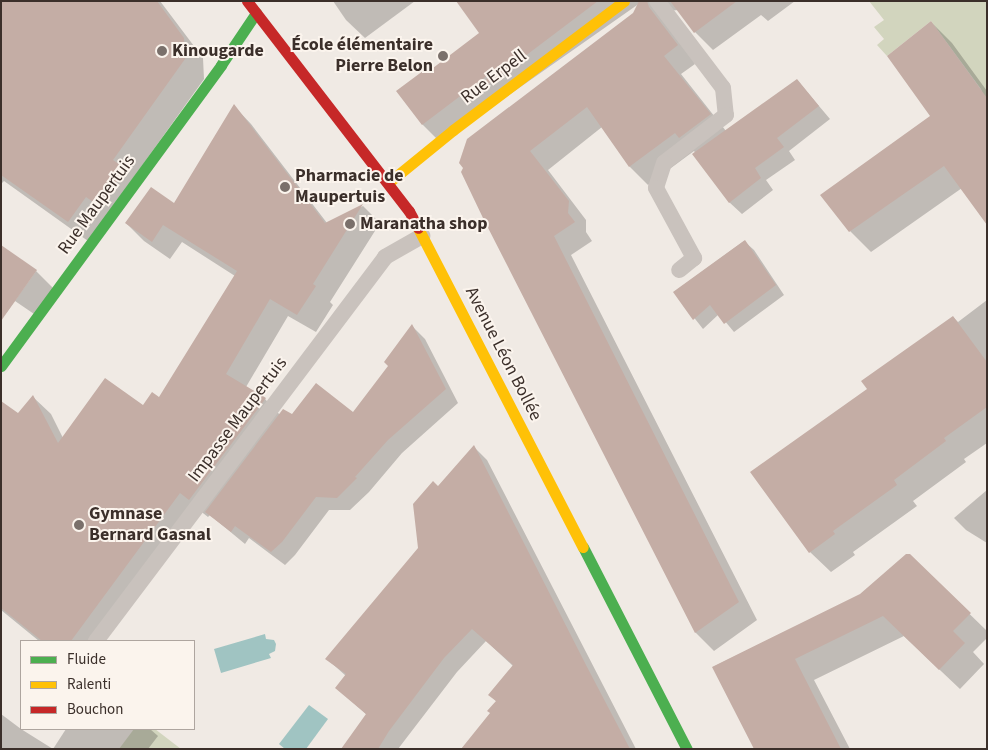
<!DOCTYPE html>
<html>
<head>
<meta charset="utf-8">
<style>
  body { margin:0 }
  #map { position:relative; width:988px; height:750px; overflow:hidden; background:#f0eae4; font-family:"Source Sans 3",sans-serif }
  div>[style] { position:absolute }
  .green>* { inset:0; background:#d2d5be }
  .water>* { inset:0; background:#a0c4c2 }
  .shadow>* { inset:0; background:#0003 }
  .building>* { inset:0; background:#c4ada5 }
  .lane>* { height:16px; margin:-8px; padding:0 8px; transform-origin:8px; border-radius:8px; background:#c9c2bd }
  .fast>* { height:11px; margin:-5.5px; padding:0 5.5px; transform-origin:5.5px; border-radius:5.5px; background:#4caf50 }
  .slow>* { height:11px; margin:-5.5px; padding:0 5.5px; transform-origin:5.5px; border-radius:5.5px; background:#ffc107 }
  .jam>* { height:11px; margin:-5.5px; padding:0 5.5px; transform-origin:5.5px; border-radius:5.5px; background:#c62828 }
  .dots>* { width:14px; height:14px; translate:-50% -50%; box-sizing:border-box; border:2px solid #fbf4ed; border-radius:50% }
  span { translate:-50% -50%; white-space:nowrap; text-align:center; line-height:1.15; -webkit-text-stroke:4px #fbf4ed; paint-order:stroke }
  .poi-label { font-size:18px; color:#3b2f2a; font-weight:700 }
  .right { translate:-100% -50%; text-align:right }
  .left { translate:0 -50%; text-align:left }
  .street-label { font-size:18px; color:#3b2f2a }
  .frame { position:absolute; inset:0; border:2px solid #3b2f2a; pointer-events:none }
  .legend { position:absolute; left:20px; top:640px; width:175px; height:90px; box-sizing:border-box; background:#fbf4ed; border:1px solid #aea59f; margin:0; padding:6px 9px; list-style:none; font-size:15px; color:#3b2f2a }
  .legend li { display:flex; align-items:center; gap:10px; height:25px }
  .legend b { width:25px; border:1px solid #aea59f }
</style>
</head>
<body>
<div id="map">
  <div class="green">
    <div style="clip-path:polygon(869px 1px,987px 1px,987px 106px,981px 89px,931px 21px,887px 56px,877px 45px,884px 39px,874px 27px,884px 20px)"></div>
    <div style="clip-path:polygon(134px 729px,155px 729px,181px 749px,119px 749px)"></div>
  </div>
  <div class="water">
    <div style="clip-path:polygon(265px 634px,266px 639px,274px 640px,276px 644px,275px 651px,269px 654px,271px 658px,221px 673px,214px 649px)"></div>
    <div style="clip-path:polygon(309px 705px,328px 719px,306px 749px,285px 749px,279px 744px)"></div>
  </div>
  <div class="shadow">
    <div style="clip-path:polygon(1px 1px,160px 1px,203px 58px,204px 79px,88px 241px,4px 181px,1px 184px)"></div>
    <div style="clip-path:polygon(333px 1px,415px 1px,365px 38px,346px 20px)"></div>
    <div style="clip-path:polygon(458px 1px,795px 1px,768px 21px,761px 15px,713px 50px,695px 32px,678px 10px,669px 11px,695px 64px,681px 74px,726px 131px,797px 80px,830px 119px,789px 151px,795px 160px,766px 180px,773px 190px,742px 214px,729px 202px,694px 151px,648px 185px,630px 167px,602px 127px,548px 170px,586px 220px,586px 232px,592px 241px,571px 255px,757px 620px,714px 651px,696px 633px,462px 172px,634px 14px,640px 3px,441px 143px,423px 125px,398px 91px,433px 69px,481px 34px)"></div>
    <div style="clip-path:polygon(931px 22px,952px 43px,987px 91px,987px 223px,962px 188px,871px 252px,850px 231px,932px 116px)"></div>
    <div style="clip-path:polygon(234px 106px,251px 124px,327px 223px,363px 206px,380px 223px,330px 302px,333px 305px,316px 332px,288px 316px,246px 387px,265px 399px,280px 415px,353px 414px,390px 367px,412px 326px,425px 339px,458px 403px,402px 453px,369px 492px,350px 510px,329px 510px,295px 555px,285px 565px,249px 538px,245px 544px,210px 515px,208px 517px,199px 510px,102px 641px,39px 641px,1px 610px,1px 403px,18px 414px,33px 397px,51px 414px,63px 438px,159px 399px,235px 276px,182px 242px,170px 259px,144px 241px,126px 223px,174px 205px)"></div>
    <div style="clip-path:polygon(744px 241px,754px 250px,784px 295px,734px 332px,719px 314px,703px 329px,674px 292px)"></div>
    <div style="clip-path:polygon(36px 271px,55px 290px,37px 316px,15px 301px,1px 320px)"></div>
    <div style="clip-path:polygon(987px 300px,987px 443px,964px 459px,966px 462px,913px 501px,917px 506px,853px 552px,855px 555px,831px 572px,810px 552px,868px 389px,953px 317px,958px 322px)"></div>
    <div style="clip-path:polygon(474px 447px,487px 460px,636px 749px,463px 749px,491px 714px,497px 702px,490px 695px,513px 666px,486px 641px,457px 672px,398px 749px,343px 749px,367px 715px,337px 688px,346px 676px,327px 659px,419px 548px,438px 487px)"></div>
    <div style="clip-path:polygon(987px 490px,987px 543px,966px 530px,954px 518px)"></div>
    <div style="clip-path:polygon(909px 555px,987px 631px,987px 638px,973px 652px,984px 664px,960px 689px,904px 636px,814px 680px,850px 749px,755px 749px,713px 667px,860px 595px)"></div>
    <div style="clip-path:polygon(1px 714px,21px 729px,53px 749px,1px 749px)"></div>
    <div style="clip-path:polygon(66px 729px,150px 729px,158px 736px,148px 749px,53px 749px)"></div>
  </div>
  <div class="building">
    <div style="clip-path:polygon(1px 1px,157px 1px,184px 38px,185px 59px,113px 160px,126px 169px,99px 206px,86px 197px,68px 222px,1px 175px)"></div>
    <div style="clip-path:polygon(456px 1px,598px 1px,484px 87px,488px 75px,422px 125px,396px 91px,431px 65px,433px 68px,479px 33px)"></div>
    <div style="clip-path:polygon(639px 1px,647px 1px,649px 7px,678px 45px,664px 56px,711px 114px,679px 138px,675px 133px,629px 167px,587px 107px,530px 151px,569px 201px,568px 213px,575px 222px,554px 236px,739px 602px,695px 633px,483px 218px,461px 172px,463px 168px,459px 163px,467px 139px,633px 13px)"></div>
    <div style="clip-path:polygon(670px 1px,737px 1px,694px 33px)"></div>
    <div style="clip-path:polygon(931px 21px,987px 98px,987px 225px,944px 166px,849px 232px,820px 195px,930px 116px,887px 56px)"></div>
    <div style="clip-path:polygon(797px 79px,819px 106px,777px 138px,784px 147px,755px 168px,761px 178px,729px 203px,692px 154px)"></div>
    <div style="clip-path:polygon(234px 104px,325px 223px,363px 204px,313px 284px,316px 286px,297px 315px,270px 299px,226px 374px,266px 398px,189px 500px,180px 493px,71px 641px,42px 641px,1px 608px,1px 401px,18px 413px,33px 395px,58px 443px,105px 378px,143px 405px,152px 392px,159px 397px,237px 271px,163px 225px,152px 242px,125px 223px,151px 187px,174px 203px)"></div>
    <div style="clip-path:polygon(745px 240px,776px 285px,724px 324px,710px 305px,693px 320px,673px 292px)"></div>
    <div style="clip-path:polygon(1px 245px,37px 270px,1px 321px)"></div>
    <div style="clip-path:polygon(953px 316px,987px 362px,987px 407px,944px 438px,946px 441px,894px 480px,897px 485px,833px 531px,835px 534px,809px 553px,750px 472px,867px 389px,861px 381px)"></div>
    <div style="clip-path:polygon(412px 324px,446px 389px,388px 440px,355px 477px,357px 478px,337px 498px,316px 497px,282px 542px,271px 552px,235px 526px,231px 532px,205px 512px,283px 409px,292px 414px,316px 383px,353px 412px,388px 366px,384px 362px)"></div>
    <div style="clip-path:polygon(474px 445px,586px 665px,630px 749px,461px 749px,490px 713px,487px 711px,496px 701px,488px 695px,513px 665px,472px 629px,444px 658px,389px 731px,378px 749px,341px 749px,366px 714px,335px 688px,346px 674px,325px 659px,418px 548px,413px 504px,433px 481px,438px 486px)"></div>
    <div style="clip-path:polygon(906px 554px,910px 554px,971px 613px,953px 631px,965px 643px,939px 670px,883px 616px,795px 659px,841px 749px,754px 749px,712px 667px,860px 594px)"></div>
  </div>
  <div class="lane">
    <div style="left:657px;top:1px;width:109px;rotate:52.8deg"></div>
    <div style="left:723px;top:88px;width:27px;rotate:84deg"></div>
    <div style="left:726px;top:115px;width:78px;rotate:142.3deg"></div>
    <div style="left:664px;top:163px;width:26px;rotate:108deg"></div>
    <div style="left:656px;top:188px;width:80px;rotate:61.5deg"></div>
    <div style="left:694px;top:258px;width:19px;rotate:141deg"></div>
    <div style="left:96px;top:641px;width:481px;rotate:-53deg"></div>
    <div style="left:385px;top:257px;width:43px;rotate:-29.6deg"></div>
  </div>
  <div class="fast">
    <div style="left:1px;top:366px;width:373px;rotate:-53.8deg"></div>
    <div style="left:221px;top:65px;width:63px;rotate:-56.1deg"></div>
    <div style="left:583px;top:547px;width:227px;rotate:62.8deg"></div>
  </div>
  <div class="slow">
    <div style="left:388px;top:183px;width:84px;rotate:-39.2deg"></div>
    <div style="left:453px;top:130px;width:214px;rotate:-37deg"></div>
    <div style="left:418px;top:228px;width:359px;rotate:62.7deg"></div>
  </div>
  <div class="jam">
    <div style="left:247px;top:1px;width:265px;rotate:52.4deg"></div>
    <div style="left:409px;top:211px;width:19px;rotate:62deg"></div>
  </div>
  <div class="dots">
    <div style="left:162px;top:51px;background:#7a706b"></div>
    <div style="left:443px;top:56px;background:#7a706b"></div>
    <div style="left:285px;top:187px;background:#7a706b"></div>
    <div style="left:350px;top:224px;background:#7a706b"></div>
    <div style="left:79px;top:525px;background:#7a706b"></div>
  </div>
  <div class="poi-label">
    <span class="right" style="left:433px;top:56px">École élémentaire<br>Pierre Belon</span>
    <span class="left" style="left:172px;top:51px">Kinougarde</span>
    <span class="left" style="left:295px;top:187px">Pharmacie de<br>Maupertuis</span>
    <span class="left" style="left:360px;top:224px">Maranatha shop</span>
    <span class="left" style="left:89px;top:525px">Gymnase<br>Bernard Gasnal</span>
  </div>
  <div class="street-label">
    <span style="left:494px;top:77px;rotate:-37deg">Rue Erpell</span>
    <span style="left:97px;top:205px;rotate:-54deg">Rue Maupertuis</span>
    <span style="left:503px;top:354px;rotate:63deg">Avenue Léon Bollée</span>
    <span style="left:238px;top:420px;rotate:-53deg">Impasse Maupertuis</span>
  </div>
  <div class="frame"></div>
  <ul class="legend">
  <li><b style="height:6px;background:#4caf50"></b>Fluide</li>
  <li><b style="height:6px;background:#ffc107"></b>Ralenti</li>
  <li><b style="height:6px;background:#c62828"></b>Bouchon</li>
  </ul>
</div>
</body>
</html>
